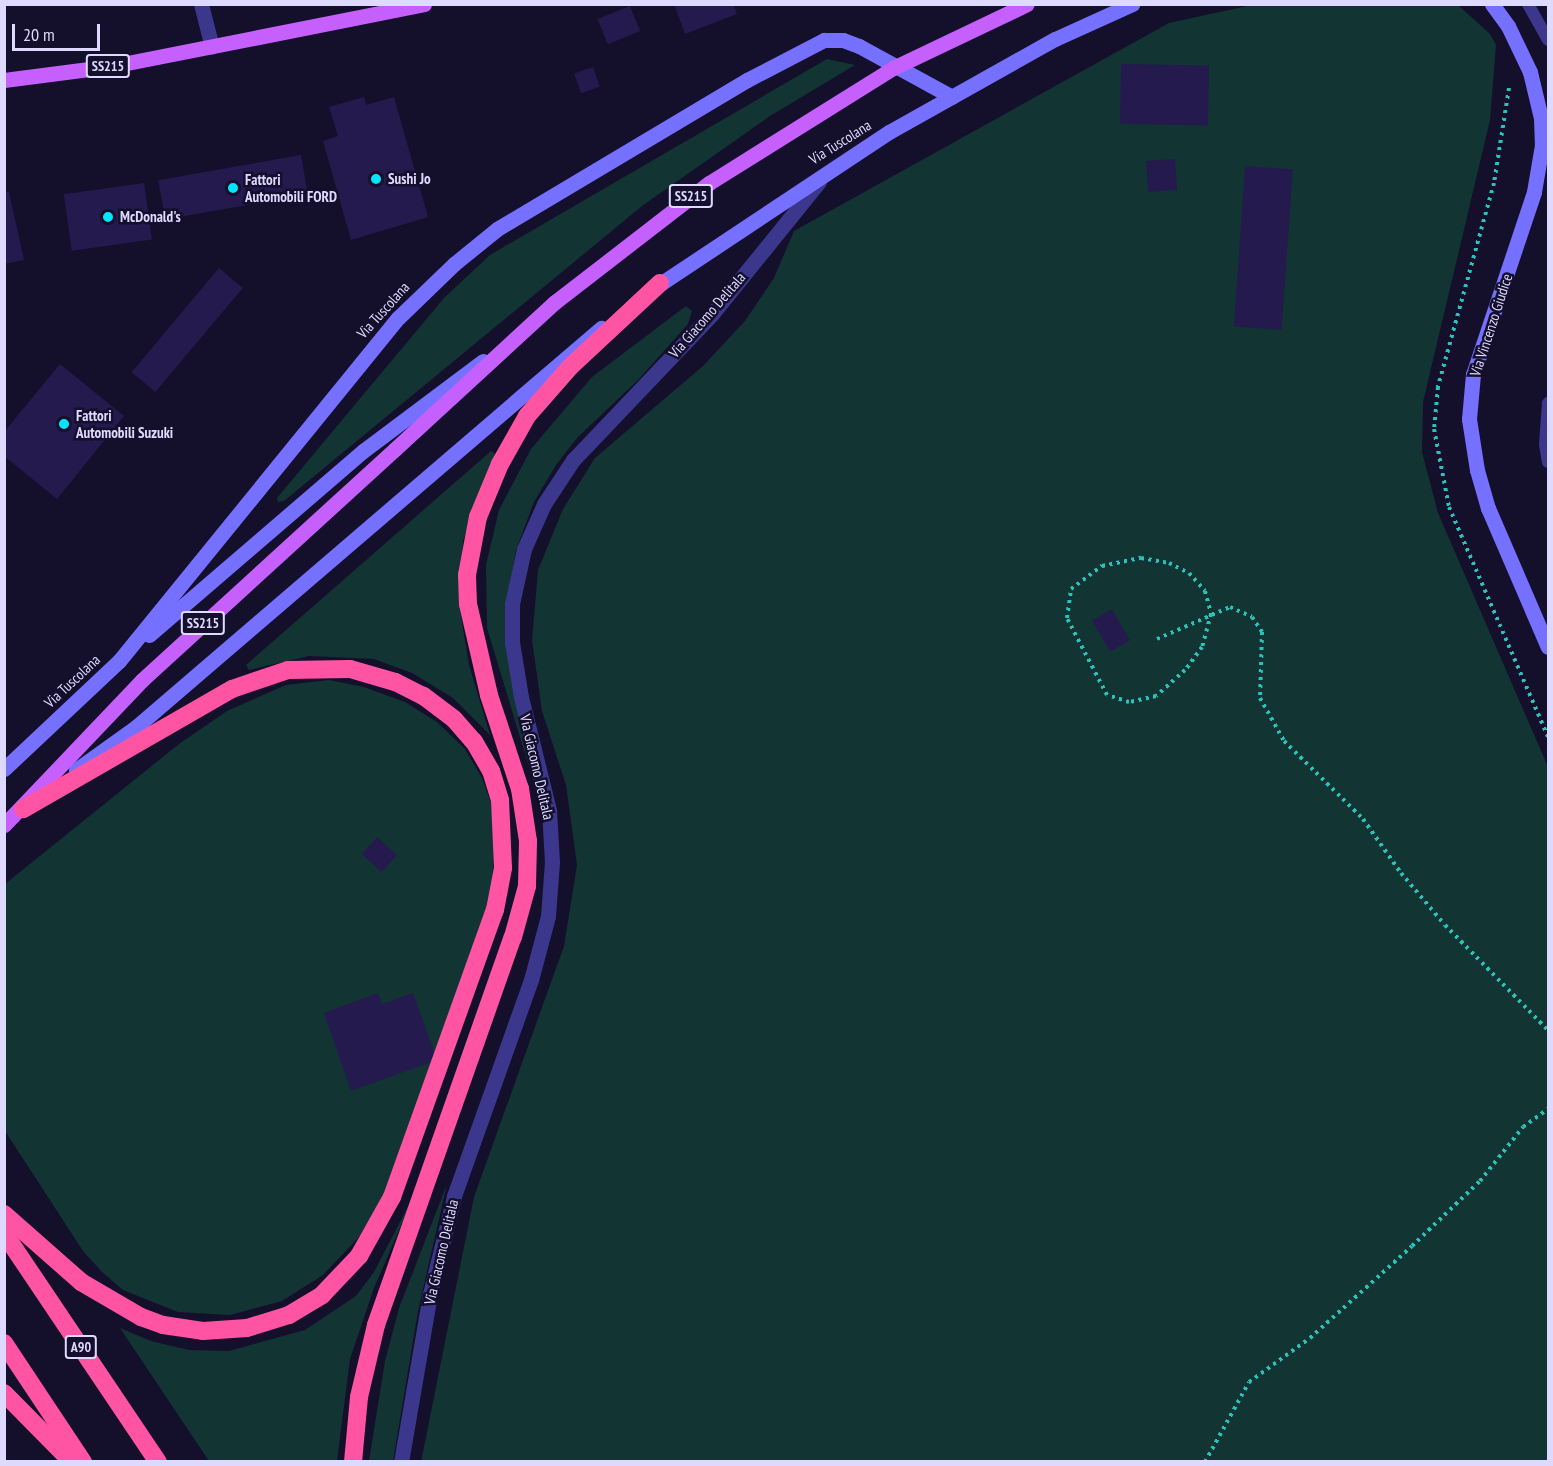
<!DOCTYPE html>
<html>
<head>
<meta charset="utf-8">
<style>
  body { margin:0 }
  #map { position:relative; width:1553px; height:1466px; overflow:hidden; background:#140f2b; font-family:"PT Sans Narrow",sans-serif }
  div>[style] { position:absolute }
  .green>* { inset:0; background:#123534 }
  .building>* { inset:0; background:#251a4d; transform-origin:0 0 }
  .path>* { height:4px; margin-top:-2px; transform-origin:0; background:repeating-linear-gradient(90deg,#29c3bb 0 3px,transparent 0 7.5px) }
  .lane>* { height:12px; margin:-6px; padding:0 6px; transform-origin:6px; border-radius:6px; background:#3b378c }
  .street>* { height:15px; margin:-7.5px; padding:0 7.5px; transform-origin:7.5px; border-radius:7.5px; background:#3b378c }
  .secondary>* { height:15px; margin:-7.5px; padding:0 7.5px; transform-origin:7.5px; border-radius:7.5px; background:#7570ff }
  .primary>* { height:15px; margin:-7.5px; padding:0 7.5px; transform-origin:7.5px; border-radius:7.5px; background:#c560ff }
  .highway>* { height:18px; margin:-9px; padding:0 9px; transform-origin:9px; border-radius:9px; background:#ff54a4 }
  .primary-bridge>* { height:15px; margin:-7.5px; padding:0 7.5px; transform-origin:7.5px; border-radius:7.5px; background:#c560ff }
  .dots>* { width:16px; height:16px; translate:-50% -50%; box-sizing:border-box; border:3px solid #140f2b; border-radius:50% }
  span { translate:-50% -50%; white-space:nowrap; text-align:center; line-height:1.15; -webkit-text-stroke:5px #140f2b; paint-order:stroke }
  .shield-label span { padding:2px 4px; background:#140f2b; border:2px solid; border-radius:4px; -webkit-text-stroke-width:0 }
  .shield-label { font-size:14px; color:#ded9ff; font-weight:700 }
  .street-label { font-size:15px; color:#ded9ff }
  .poi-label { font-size:15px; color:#ded9ff; font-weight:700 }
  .left { translate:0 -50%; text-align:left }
  .frame { position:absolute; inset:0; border:6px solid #ded9ff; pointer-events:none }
  .scale { position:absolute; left:12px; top:24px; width:88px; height:27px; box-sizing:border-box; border:3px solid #ded9ff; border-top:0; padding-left:8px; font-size:18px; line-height:21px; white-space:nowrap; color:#ded9ff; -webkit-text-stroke:4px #140f2b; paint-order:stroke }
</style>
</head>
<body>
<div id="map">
  <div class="green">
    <div style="clip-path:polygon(1252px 5px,1458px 5px,1490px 34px,1496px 45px,1490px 120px,1423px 402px,1422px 452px,1438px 513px,1548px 767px,1548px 1461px,421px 1462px,474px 1197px,564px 946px,577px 865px,566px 785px,542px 711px,532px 640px,538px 570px,563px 509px,595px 458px,703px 366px,745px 321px,774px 278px,794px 231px,1169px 23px)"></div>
    <div style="clip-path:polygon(827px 59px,855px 65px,770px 116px,642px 206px,284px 501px,278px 502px,277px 498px,444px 298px,490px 255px)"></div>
    <div style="clip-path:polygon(686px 306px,692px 311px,688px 324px,638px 380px,577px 438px,556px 465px,534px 502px,516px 550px,507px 601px,506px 647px,536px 790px,487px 628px,486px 565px,499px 510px,531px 449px,592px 377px)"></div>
    <div style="clip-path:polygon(491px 451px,495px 454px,463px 541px,459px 604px,469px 665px,490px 735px,453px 698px,412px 673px,374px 659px,309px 656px,249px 670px,246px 665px)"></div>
    <div style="clip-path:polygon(329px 680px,364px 687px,405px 702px,437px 722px,465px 749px,482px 778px,495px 814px,492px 894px,396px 1175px,358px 1238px,323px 1275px,282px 1301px,230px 1315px,178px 1312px,123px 1290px,102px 1272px,83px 1251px,5px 1131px,5px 884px,179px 744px,227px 711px,286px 685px)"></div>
    <div style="clip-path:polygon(447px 1184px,418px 1311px,393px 1461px,369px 1461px,385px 1361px,399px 1308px)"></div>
    <div style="clip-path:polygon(415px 1193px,374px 1288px,350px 1359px,337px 1461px,209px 1461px,120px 1328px,151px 1341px,189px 1350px,229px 1351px,305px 1330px,356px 1296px,374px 1272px)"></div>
  </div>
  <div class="building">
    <div style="clip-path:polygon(674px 4px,738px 4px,738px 5px,734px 6px,737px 14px,685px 34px)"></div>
    <div style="left:630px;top:6px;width:27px;height:35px;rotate:68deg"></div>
    <div style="left:1121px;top:64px;width:88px;height:60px;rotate:1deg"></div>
    <div style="left:593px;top:67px;width:21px;height:20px;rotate:71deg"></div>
    <div style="clip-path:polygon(364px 97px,366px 105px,394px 97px,428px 217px,351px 240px,323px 141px,338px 136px,329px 107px)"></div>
    <div style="left:301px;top:155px;width:40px;height:145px;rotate:80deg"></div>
    <div style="left:1175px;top:159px;width:31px;height:29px;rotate:86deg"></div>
    <div style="left:1245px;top:166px;width:48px;height:161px;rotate:4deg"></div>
    <div style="left:144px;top:183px;width:57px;height:81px;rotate:82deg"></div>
    <div style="clip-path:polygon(4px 192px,9px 192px,24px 260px,4px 264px)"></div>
    <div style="left:219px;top:268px;width:31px;height:136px;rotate:40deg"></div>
    <div style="clip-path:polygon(60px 364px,124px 416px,57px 499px,4px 456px,4px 432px)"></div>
    <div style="left:1112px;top:609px;width:36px;height:23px;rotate:60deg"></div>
    <div style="left:377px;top:837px;width:27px;height:23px;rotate:42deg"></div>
    <div style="clip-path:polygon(378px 993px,382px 1004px,413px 993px,437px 1060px,351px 1091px,324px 1013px)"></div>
  </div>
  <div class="path">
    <div style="left:1509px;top:88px;width:96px;rotate:99deg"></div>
    <div style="left:1494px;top:183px;width:212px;rotate:105.4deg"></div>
    <div style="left:1438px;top:387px;width:42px;rotate:95.4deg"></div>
    <div style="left:1434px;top:429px;width:79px;rotate:79.1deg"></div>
    <div style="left:1449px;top:507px;width:250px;rotate:66.7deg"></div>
    <div style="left:1141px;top:558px;width:28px;rotate:10deg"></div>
    <div style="left:1169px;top:563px;width:22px;rotate:27deg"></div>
    <div style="left:1189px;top:573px;width:24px;rotate:48deg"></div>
    <div style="left:1205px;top:591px;width:24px;rotate:75deg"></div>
    <div style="left:1211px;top:614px;width:34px;rotate:105deg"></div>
    <div style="left:1202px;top:647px;width:29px;rotate:126deg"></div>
    <div style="left:1185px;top:670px;width:39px;rotate:138deg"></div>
    <div style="left:1156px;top:696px;width:28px;rotate:167deg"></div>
    <div style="left:1129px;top:702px;width:23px;rotate:-162deg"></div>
    <div style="left:1107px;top:695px;width:87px;rotate:-117.5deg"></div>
    <div style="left:1067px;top:618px;width:29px;rotate:-82deg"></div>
    <div style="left:1071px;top:589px;width:39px;rotate:-37deg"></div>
    <div style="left:1102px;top:566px;width:40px;rotate:-12deg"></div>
    <div style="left:1157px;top:639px;width:80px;rotate:-23.7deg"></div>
    <div style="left:1230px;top:607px;width:24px;rotate:24deg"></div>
    <div style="left:1252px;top:617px;width:18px;rotate:56deg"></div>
    <div style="left:1262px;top:632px;width:66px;rotate:91.7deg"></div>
    <div style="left:1260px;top:698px;width:49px;rotate:60.8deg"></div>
    <div style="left:1284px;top:741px;width:111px;rotate:44.6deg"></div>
    <div style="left:1363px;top:819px;width:66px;rotate:54.9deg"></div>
    <div style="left:1401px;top:873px;width:68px;rotate:49.8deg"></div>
    <div style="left:1445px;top:925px;width:147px;rotate:45.6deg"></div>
    <div style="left:1205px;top:1462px;width:91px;rotate:-61.2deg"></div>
    <div style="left:1249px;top:1382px;width:75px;rotate:-35.8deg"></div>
    <div style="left:1310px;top:1338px;width:137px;rotate:-42deg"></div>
    <div style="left:1412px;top:1246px;width:94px;rotate:-43.7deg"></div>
    <div style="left:1480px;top:1181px;width:69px;rotate:-51.5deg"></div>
    <div style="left:1523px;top:1127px;width:31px;rotate:-36deg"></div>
  </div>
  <div class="lane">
    <div style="left:1528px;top:4px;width:41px;rotate:60.9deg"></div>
    <div style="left:1548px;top:403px;width:41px;rotate:94.2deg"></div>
    <div style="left:1545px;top:444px;width:18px;rotate:81deg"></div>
  </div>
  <div class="street">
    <div style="left:201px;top:4px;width:44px;rotate:75.7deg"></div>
    <div style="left:401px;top:1462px;width:170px;rotate:-80.2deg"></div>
    <div style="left:430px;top:1294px;width:101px;rotate:-76.2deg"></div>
    <div style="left:454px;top:1196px;width:229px;rotate:-70.4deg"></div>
    <div style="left:531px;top:980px;width:66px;rotate:-75.1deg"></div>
    <div style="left:548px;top:916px;width:54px;rotate:-85.8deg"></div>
    <div style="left:552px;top:862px;width:52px;rotate:-93.3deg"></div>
    <div style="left:549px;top:810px;width:116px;rotate:-103.9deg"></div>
    <div style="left:521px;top:697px;width:56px;rotate:-99.3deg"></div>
    <div style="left:512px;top:642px;width:38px;rotate:-90deg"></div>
    <div style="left:512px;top:604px;width:56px;rotate:-77.7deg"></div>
    <div style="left:524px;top:549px;width:49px;rotate:-66deg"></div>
    <div style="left:544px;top:504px;width:53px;rotate:-56.6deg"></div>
    <div style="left:573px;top:460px;width:202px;rotate:-46.4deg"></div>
    <div style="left:712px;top:314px;width:170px;rotate:-51deg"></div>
  </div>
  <div class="secondary">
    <div style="left:1492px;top:4px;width:27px;rotate:54deg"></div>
    <div style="left:1508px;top:26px;width:51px;rotate:64.4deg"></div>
    <div style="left:1530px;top:72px;width:47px;rotate:76.6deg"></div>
    <div style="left:1541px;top:118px;width:27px;rotate:88deg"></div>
    <div style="left:1542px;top:145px;width:48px;rotate:99.7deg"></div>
    <div style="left:1534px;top:192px;width:192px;rotate:108.5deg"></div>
    <div style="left:1473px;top:374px;width:45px;rotate:95.1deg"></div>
    <div style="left:1469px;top:419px;width:52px;rotate:81.1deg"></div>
    <div style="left:1477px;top:470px;width:40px;rotate:74deg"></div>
    <div style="left:1488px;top:508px;width:151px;rotate:66.7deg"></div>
    <div style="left:651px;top:290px;width:286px;rotate:-33.6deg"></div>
    <div style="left:889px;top:132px;width:190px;rotate:-29.3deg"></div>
    <div style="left:1055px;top:39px;width:85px;rotate:-24.4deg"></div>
    <div style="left:149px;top:635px;width:282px;rotate:-40.7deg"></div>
    <div style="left:363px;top:451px;width:150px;rotate:-36.9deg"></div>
    <div style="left:4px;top:769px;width:158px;rotate:-43.2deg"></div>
    <div style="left:119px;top:661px;width:442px;rotate:-50.9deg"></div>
    <div style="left:398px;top:318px;width:78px;rotate:-44deg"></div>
    <div style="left:454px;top:264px;width:55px;rotate:-39.1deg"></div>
    <div style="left:497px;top:229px;width:291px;rotate:-30.8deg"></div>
    <div style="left:747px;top:80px;width:87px;rotate:-27.5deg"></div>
    <div style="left:824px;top:40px;width:19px"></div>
    <div style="left:843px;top:40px;width:17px;rotate:21deg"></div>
    <div style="left:859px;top:46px;width:106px;rotate:28.7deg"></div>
    <div style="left:76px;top:770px;width:74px;rotate:-35.6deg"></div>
    <div style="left:136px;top:727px;width:613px;rotate:-40.63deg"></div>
  </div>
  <div class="primary">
    <div style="left:4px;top:80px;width:109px;rotate:-7.4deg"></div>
    <div style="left:112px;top:66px;width:318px;rotate:-11.2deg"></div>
    <div style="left:4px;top:825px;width:200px;rotate:-46.4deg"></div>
    <div style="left:142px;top:680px;width:343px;rotate:-42.4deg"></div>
  </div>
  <div class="highway">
    <div style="left:4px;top:1214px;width:103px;rotate:41.4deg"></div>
    <div style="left:81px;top:1282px;width:69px;rotate:30.3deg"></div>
    <div style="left:141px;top:1317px;width:23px;rotate:20deg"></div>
    <div style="left:163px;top:1325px;width:40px;rotate:8.5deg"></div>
    <div style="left:203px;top:1331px;width:44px;rotate:-3.9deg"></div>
    <div style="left:247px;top:1328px;width:44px;rotate:-17.2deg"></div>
    <div style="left:289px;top:1315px;width:39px;rotate:-31deg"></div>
    <div style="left:322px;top:1295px;width:54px;rotate:-46.5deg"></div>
    <div style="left:359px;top:1256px;width:68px;rotate:-60.8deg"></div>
    <div style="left:392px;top:1197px;width:305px;rotate:-70.3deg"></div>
    <div style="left:495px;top:910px;width:43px;rotate:-79.2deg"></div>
    <div style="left:503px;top:868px;width:68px;rotate:-92.5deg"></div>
    <div style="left:500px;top:800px;width:30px;rotate:-107deg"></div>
    <div style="left:491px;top:771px;width:34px;rotate:-120deg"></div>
    <div style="left:474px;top:742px;width:30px;rotate:-131deg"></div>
    <div style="left:454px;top:719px;width:39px;rotate:-143deg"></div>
    <div style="left:423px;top:696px;width:31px;rotate:-153deg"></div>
    <div style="left:395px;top:682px;width:47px;rotate:-163.9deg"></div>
    <div style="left:350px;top:669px;width:62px;rotate:179.1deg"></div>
    <div style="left:288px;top:670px;width:59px;rotate:161.3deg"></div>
    <div style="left:232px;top:689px;width:241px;rotate:150.1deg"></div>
    <div style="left:4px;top:1233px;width:276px;rotate:56.1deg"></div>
    <div style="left:4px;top:1343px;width:143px;rotate:56.4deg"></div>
    <div style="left:4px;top:1393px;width:97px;rotate:45.4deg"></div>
    <div style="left:353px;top:1462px;width:65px;rotate:-84.7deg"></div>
    <div style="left:359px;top:1397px;width:74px;rotate:-76.7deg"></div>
    <div style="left:376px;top:1325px;width:411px;rotate:-70.6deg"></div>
    <div style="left:513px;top:937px;width:53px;rotate:-74.6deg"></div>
    <div style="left:527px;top:886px;width:45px;rotate:-88.7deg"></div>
    <div style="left:528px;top:841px;width:53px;rotate:-98.7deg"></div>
    <div style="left:520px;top:789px;width:99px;rotate:-108.3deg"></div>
    <div style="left:489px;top:695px;width:93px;rotate:-103deg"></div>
    <div style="left:468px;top:604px;width:29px;rotate:-92deg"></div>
    <div style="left:467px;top:575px;width:59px;rotate:-79.3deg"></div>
    <div style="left:478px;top:517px;width:57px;rotate:-67.5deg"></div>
    <div style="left:500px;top:464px;width:55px;rotate:-60.6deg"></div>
    <div style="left:527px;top:416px;width:65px;rotate:-48.7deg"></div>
    <div style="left:570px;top:367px;width:123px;rotate:-43deg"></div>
  </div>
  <div class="primary-bridge">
    <div style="left:395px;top:449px;width:217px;rotate:-42.6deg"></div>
    <div style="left:555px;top:302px;width:195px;rotate:-37.7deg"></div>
    <div style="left:709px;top:183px;width:217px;rotate:-32deg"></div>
    <div style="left:893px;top:68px;width:148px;rotate:-25.5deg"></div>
  </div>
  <div class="dots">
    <div style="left:376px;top:179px;background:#05e4ff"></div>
    <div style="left:233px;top:188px;background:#05e4ff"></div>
    <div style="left:108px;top:217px;background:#05e4ff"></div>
    <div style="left:64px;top:424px;background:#05e4ff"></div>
  </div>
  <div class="shield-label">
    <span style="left:108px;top:66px">SS215</span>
    <span style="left:691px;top:196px">SS215</span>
    <span style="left:203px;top:623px">SS215</span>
    <span style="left:81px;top:1347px">A90</span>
  </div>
  <div class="street-label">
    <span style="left:840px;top:142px;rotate:-32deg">Via Tuscolana</span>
    <span style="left:383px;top:310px;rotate:-48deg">Via Tuscolana</span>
    <span style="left:707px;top:315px;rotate:-49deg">Via Giacomo Delitala</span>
    <span style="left:1491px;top:325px;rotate:-72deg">Via Vincenzo Giudice</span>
    <span style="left:72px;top:681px;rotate:-43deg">Via Tuscolana</span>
    <span style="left:537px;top:767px;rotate:77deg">Via Giacomo Delitala</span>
    <span style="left:441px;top:1252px;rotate:-77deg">Via Giacomo Delitala</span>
  </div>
  <div class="poi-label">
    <span class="left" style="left:245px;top:188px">Fattori<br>Automobili FORD</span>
    <span class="left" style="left:388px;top:179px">Sushi Jo</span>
    <span class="left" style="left:120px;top:217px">McDonald's</span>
    <span class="left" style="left:76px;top:424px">Fattori<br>Automobili Suzuki</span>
  </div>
  <div class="frame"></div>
  <div class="scale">20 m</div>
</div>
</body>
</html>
